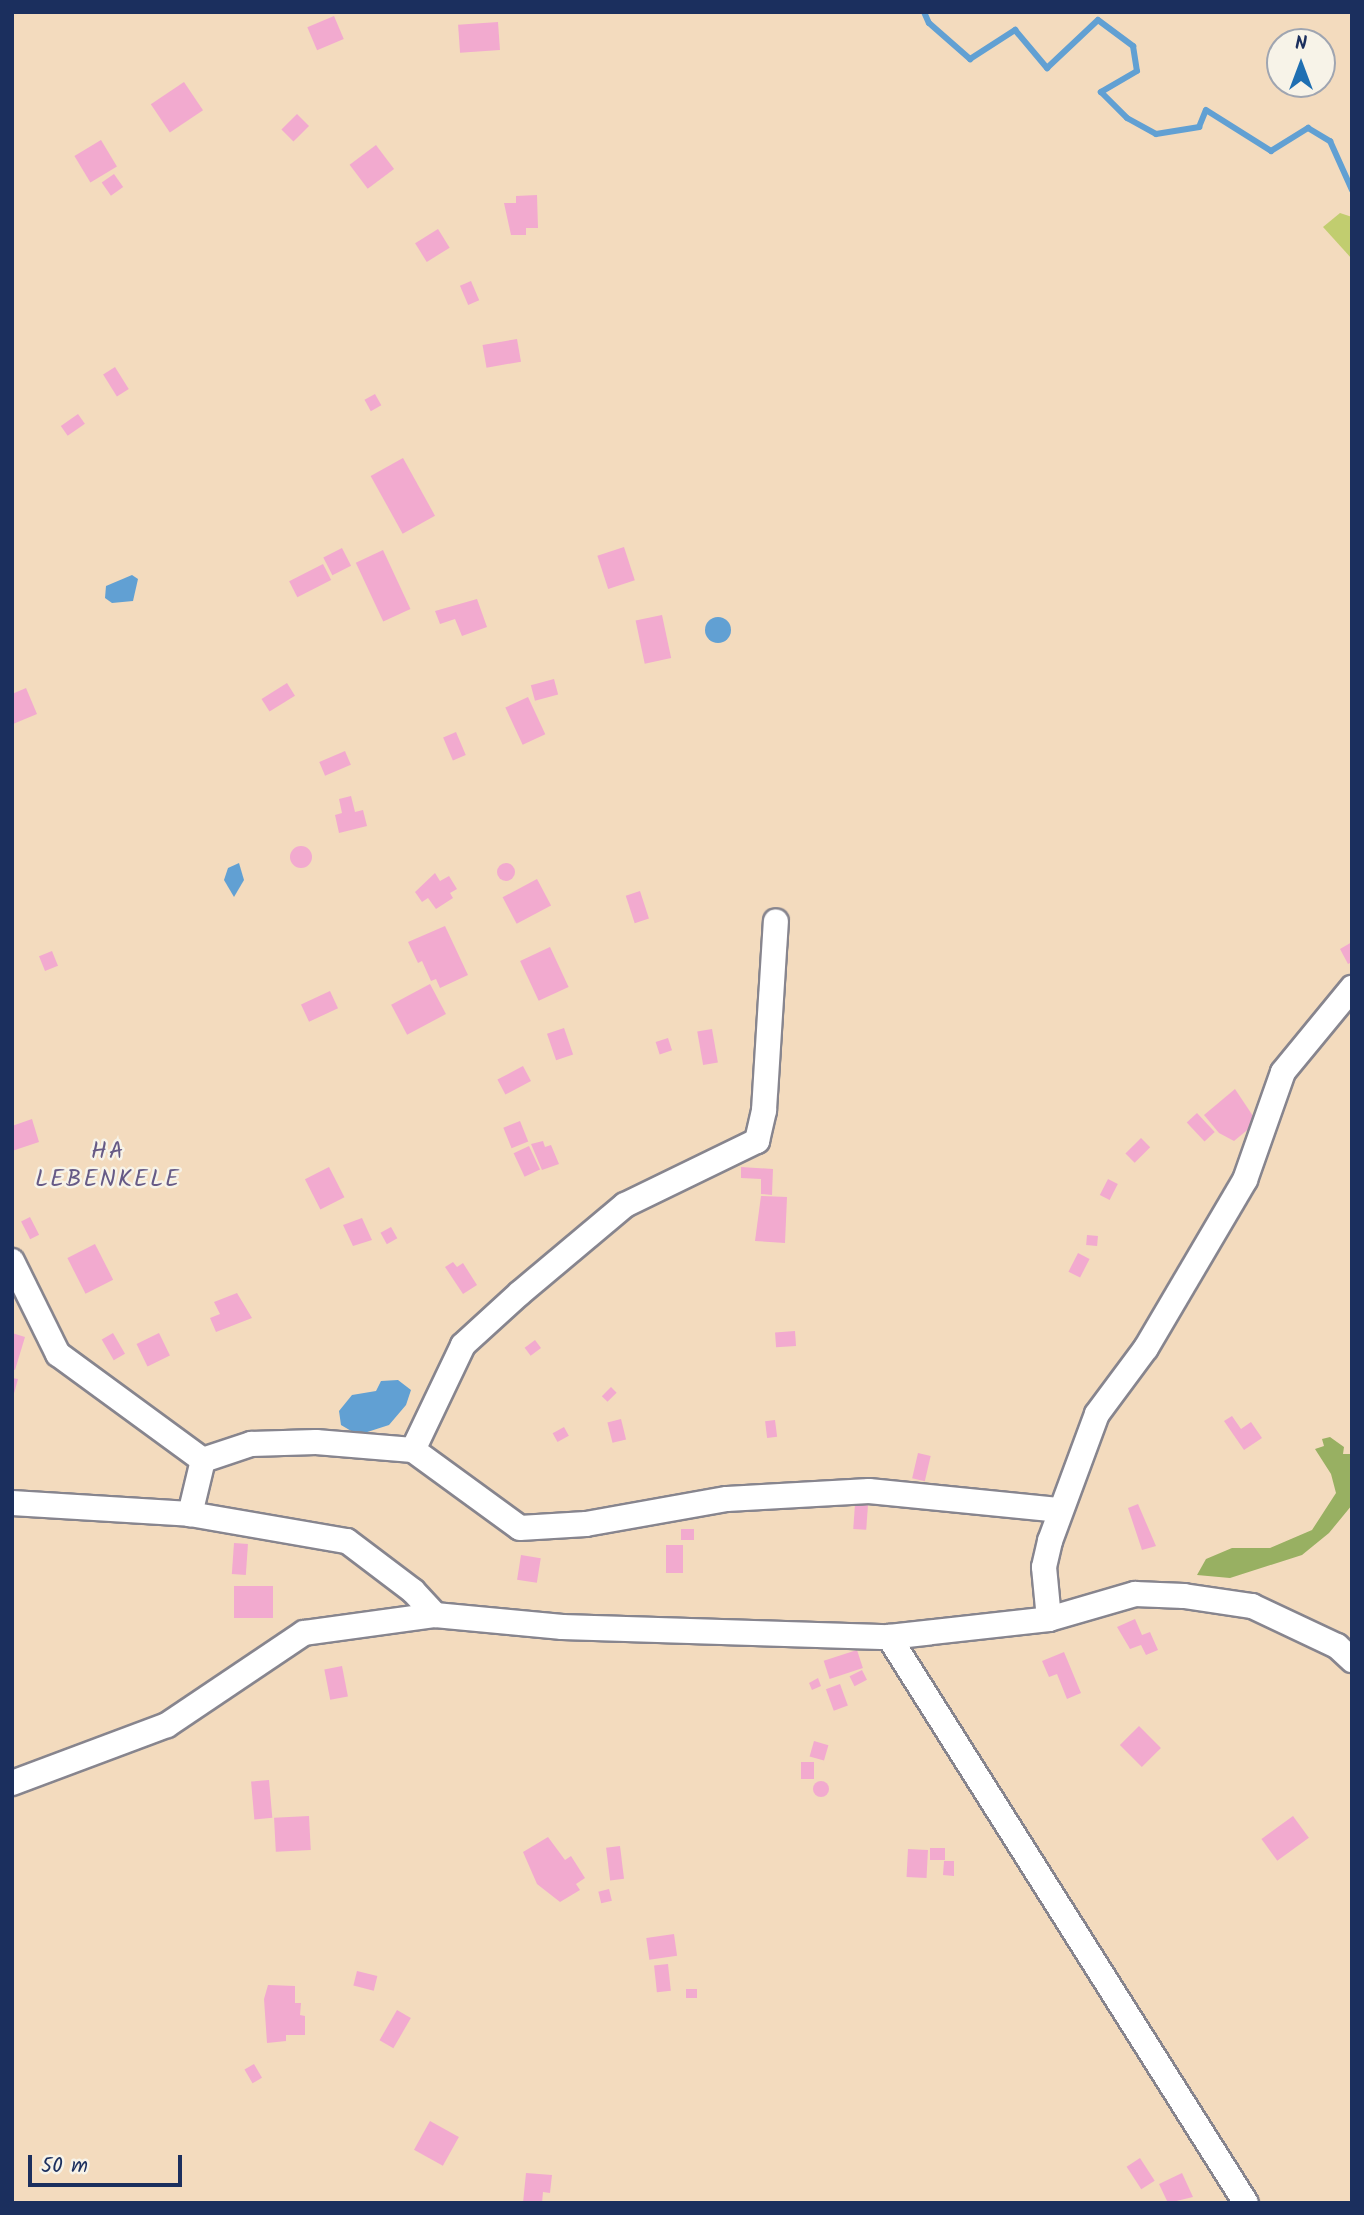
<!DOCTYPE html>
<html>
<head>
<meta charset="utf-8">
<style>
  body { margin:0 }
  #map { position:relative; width:1364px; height:2215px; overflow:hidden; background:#f3dbbe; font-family:Kalam,sans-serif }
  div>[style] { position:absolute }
  .green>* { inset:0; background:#c1cd6f }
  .forest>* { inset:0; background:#98b062 }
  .water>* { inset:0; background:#61a0d3 }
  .round { border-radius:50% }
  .stream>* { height:6px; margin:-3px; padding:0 3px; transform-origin:3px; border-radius:3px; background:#61a0d3 }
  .building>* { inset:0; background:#f2aacf; transform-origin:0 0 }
  .roads { filter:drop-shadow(2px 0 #87858e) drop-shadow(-2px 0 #87858e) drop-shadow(0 2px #87858e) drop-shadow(0 -2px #87858e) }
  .minor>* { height:24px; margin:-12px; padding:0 12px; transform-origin:12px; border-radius:12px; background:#fff }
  span { translate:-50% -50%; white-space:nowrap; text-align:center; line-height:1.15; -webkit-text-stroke:5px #f7f3e8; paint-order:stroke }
  .quarter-label { font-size:24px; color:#665a86; letter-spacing:2px }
  .frame { position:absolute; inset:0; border:14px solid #1b2f5e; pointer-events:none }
  .north { position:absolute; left:1266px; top:28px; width:70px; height:70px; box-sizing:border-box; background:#f7f3e8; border:2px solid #9fa5b1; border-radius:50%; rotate:0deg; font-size:19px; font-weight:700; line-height:28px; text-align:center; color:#1b2f5e }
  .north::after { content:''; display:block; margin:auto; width:24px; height:32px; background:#1f6fb2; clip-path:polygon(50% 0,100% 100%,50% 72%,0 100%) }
  .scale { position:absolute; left:28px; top:2155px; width:154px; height:32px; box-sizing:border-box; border:4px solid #1b2f5e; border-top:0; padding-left:9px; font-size:21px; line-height:24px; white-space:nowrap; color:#1b2f5e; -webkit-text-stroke:5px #f7f3e8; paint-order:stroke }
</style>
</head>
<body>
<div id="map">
  <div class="green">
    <div style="clip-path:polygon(1340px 213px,1352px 217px,1352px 259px,1323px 227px)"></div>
  </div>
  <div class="forest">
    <div style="clip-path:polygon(1330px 1437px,1344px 1447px,1343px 1454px,1352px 1454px,1352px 1505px,1329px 1533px,1302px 1555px,1230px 1578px,1197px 1575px,1206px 1559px,1232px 1548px,1270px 1548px,1312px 1530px,1336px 1493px,1331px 1474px,1315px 1449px,1324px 1446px,1322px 1439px)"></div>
  </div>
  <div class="water">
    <div style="clip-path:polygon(132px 575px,138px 579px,133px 601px,112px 603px,105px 598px,106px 586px)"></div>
    <div class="round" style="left:705px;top:617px;width:26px;height:26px"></div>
    <div style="clip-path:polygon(239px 863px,244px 880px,234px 897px,224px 880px,228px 868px)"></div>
    <div style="clip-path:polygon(398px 1380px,411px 1390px,406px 1405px,389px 1425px,358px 1435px,341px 1425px,339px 1411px,352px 1395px,376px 1391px,381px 1381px)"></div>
  </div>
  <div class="stream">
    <div style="left:924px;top:12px;width:12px;rotate:66deg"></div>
    <div style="left:929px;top:23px;width:55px;rotate:41.3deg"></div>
    <div style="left:970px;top:59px;width:54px;rotate:-32.8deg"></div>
    <div style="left:1015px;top:30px;width:50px;rotate:49.9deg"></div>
    <div style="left:1047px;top:68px;width:70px;rotate:-43.3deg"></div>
    <div style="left:1098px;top:20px;width:44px;rotate:36.6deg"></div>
    <div style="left:1133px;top:46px;width:25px;rotate:81deg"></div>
    <div style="left:1137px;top:71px;width:42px;rotate:149.7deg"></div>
    <div style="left:1101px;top:92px;width:37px;rotate:45deg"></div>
    <div style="left:1127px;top:118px;width:33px;rotate:29deg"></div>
    <div style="left:1156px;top:134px;width:44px;rotate:-9.2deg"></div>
    <div style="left:1199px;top:127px;width:18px;rotate:-68deg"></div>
    <div style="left:1206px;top:110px;width:77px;rotate:32.2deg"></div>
    <div style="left:1271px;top:151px;width:44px;rotate:-31.9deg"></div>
    <div style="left:1308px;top:128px;width:26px;rotate:31deg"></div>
    <div style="left:1330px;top:141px;width:54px;rotate:65.8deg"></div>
  </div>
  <div class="building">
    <div style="left:334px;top:16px;width:25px;height:29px;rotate:67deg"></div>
    <div style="left:498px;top:22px;width:28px;height:40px;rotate:86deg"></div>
    <div style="left:184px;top:82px;width:34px;height:40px;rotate:56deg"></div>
    <div style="left:297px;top:114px;width:17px;height:22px;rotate:45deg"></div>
    <div style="left:101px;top:140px;width:31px;height:31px;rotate:59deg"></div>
    <div style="left:376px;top:145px;width:30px;height:33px;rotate:53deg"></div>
    <div style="left:114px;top:174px;width:16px;height:15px;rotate:55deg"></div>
    <div style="clip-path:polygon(537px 195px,538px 228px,526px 228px,526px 235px,511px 235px,504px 203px,516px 203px,516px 196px)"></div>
    <div style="left:438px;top:229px;width:22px;height:27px;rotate:58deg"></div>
    <div style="left:471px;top:281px;width:21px;height:12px;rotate:67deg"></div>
    <div style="left:517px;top:339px;width:23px;height:35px;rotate:80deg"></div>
    <div style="left:115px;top:367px;width:26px;height:14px;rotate:58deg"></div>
    <div style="left:375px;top:394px;width:13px;height:12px;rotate:61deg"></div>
    <div style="left:78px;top:414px;width:12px;height:21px;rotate:55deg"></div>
    <div style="left:403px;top:458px;width:66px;height:37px;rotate:61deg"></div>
    <div style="left:624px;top:547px;width:35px;height:28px;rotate:72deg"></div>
    <div style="left:342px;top:548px;width:20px;height:21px;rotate:63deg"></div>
    <div style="left:383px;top:550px;width:65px;height:30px;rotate:65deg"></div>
    <div style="left:323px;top:564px;width:18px;height:38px;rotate:63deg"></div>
    <div style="clip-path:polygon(477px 599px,487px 627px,462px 636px,455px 619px,440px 624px,435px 611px)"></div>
    <div style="left:662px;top:615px;width:44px;height:27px;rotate:78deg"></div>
    <div style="left:554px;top:679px;width:16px;height:24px;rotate:75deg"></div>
    <div style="left:287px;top:683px;width:15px;height:30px;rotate:58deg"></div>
    <div style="clip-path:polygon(26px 688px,37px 714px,13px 724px,12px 694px)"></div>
    <div style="left:528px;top:697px;width:41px;height:25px;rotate:65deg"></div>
    <div style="left:456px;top:732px;width:25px;height:14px;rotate:67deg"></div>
    <div style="left:345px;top:751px;width:15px;height:28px;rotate:67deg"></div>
    <div style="clip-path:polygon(351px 796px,355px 812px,363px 810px,367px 826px,339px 833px,335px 815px,342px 813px,339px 799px)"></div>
    <div class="round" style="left:290px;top:846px;width:22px;height:22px"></div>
    <div class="round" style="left:497px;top:863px;width:18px;height:18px"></div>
    <div style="clip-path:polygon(435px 873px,440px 881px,449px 876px,457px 889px,450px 893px,453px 898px,436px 909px,428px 898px,422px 902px,415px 892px)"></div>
    <div style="left:537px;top:879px;width:30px;height:39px;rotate:62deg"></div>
    <div style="left:640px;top:891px;width:29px;height:15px;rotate:72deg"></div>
    <div style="clip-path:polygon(445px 926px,468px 975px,440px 988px,436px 979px,431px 981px,422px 961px,418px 963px,408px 942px)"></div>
    <div style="clip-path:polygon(1352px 942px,1352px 962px,1348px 964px,1340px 949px)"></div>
    <div style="left:550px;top:947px;width:44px;height:33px;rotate:65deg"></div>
    <div style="left:52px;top:951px;width:16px;height:14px;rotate:68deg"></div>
    <div style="left:430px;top:984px;width:34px;height:44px;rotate:62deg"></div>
    <div style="left:330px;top:991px;width:19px;height:32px;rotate:65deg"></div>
    <div style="left:564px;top:1028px;width:28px;height:18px;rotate:71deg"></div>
    <div style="left:712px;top:1029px;width:34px;height:15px;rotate:80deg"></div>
    <div style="left:668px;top:1038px;width:13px;height:13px;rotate:72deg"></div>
    <div style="left:523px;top:1066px;width:17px;height:29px;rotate:62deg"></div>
    <div style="clip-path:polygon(1235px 1089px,1257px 1122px,1234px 1141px,1219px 1133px,1204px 1115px)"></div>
    <div style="left:1197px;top:1113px;width:26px;height:14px;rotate:47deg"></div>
    <div style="clip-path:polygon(32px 1119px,39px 1142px,12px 1151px,12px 1126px)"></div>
    <div style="left:520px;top:1121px;width:22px;height:18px;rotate:68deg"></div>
    <div style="left:1141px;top:1138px;width:13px;height:22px;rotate:45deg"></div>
    <div style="clip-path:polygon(543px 1141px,545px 1147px,551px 1145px,559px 1164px,542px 1170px,531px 1144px)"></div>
    <div style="left:529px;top:1146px;width:26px;height:17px;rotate:65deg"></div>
    <div style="left:329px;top:1167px;width:34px;height:27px;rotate:63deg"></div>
    <div style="clip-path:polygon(741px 1167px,773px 1169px,772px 1195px,761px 1194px,761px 1179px,741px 1178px)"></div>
    <div style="left:1108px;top:1179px;width:11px;height:18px;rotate:27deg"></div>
    <div style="clip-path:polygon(761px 1196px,787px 1197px,785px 1243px,755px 1241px)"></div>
    <div style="left:30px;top:1217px;width:20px;height:10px;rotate:63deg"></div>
    <div style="clip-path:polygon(362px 1218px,372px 1240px,353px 1246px,343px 1225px)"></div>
    <div style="left:391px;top:1227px;width:13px;height:12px;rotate:61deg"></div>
    <div style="left:1087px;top:1235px;width:11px;height:10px;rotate:5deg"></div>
    <div style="left:95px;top:1244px;width:40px;height:31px;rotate:63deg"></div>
    <div style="left:1078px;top:1253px;width:13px;height:21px;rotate:27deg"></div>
    <div style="clip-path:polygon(453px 1262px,457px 1267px,463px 1263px,477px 1285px,463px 1294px,445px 1267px)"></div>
    <div style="clip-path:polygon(237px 1293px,252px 1318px,216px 1332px,210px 1318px,220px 1314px,214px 1302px)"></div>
    <div style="left:795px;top:1331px;width:15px;height:20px;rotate:86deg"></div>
    <div style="clip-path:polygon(12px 1333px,25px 1337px,15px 1370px,12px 1369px)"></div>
    <div style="left:113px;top:1333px;width:24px;height:13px;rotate:60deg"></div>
    <div style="left:159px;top:1333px;width:25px;height:25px;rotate:64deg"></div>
    <div style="left:535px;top:1340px;width:10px;height:13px;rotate:53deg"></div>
    <div style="clip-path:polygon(12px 1378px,18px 1379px,13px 1397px,12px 1397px)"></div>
    <div style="left:611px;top:1387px;width:8px;height:13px;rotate:45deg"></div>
    <div style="clip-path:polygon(1232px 1416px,1241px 1429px,1251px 1422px,1262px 1438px,1244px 1450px,1224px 1421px)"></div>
    <div style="left:621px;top:1419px;width:21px;height:14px;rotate:76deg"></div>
    <div style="left:775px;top:1420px;width:17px;height:10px;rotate:83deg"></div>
    <div style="left:564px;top:1427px;width:10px;height:13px;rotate:61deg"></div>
    <div style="left:918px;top:1453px;width:13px;height:26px;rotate:13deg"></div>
    <div style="left:855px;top:1504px;width:13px;height:25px;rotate:4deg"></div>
    <div style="clip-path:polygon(1138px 1504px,1156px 1546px,1142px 1550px,1128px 1508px)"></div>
    <div style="left:681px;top:1529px;width:13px;height:11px"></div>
    <div style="left:234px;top:1543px;width:14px;height:31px;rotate:4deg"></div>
    <div style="left:683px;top:1545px;width:28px;height:17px;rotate:90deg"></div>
    <div style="left:521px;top:1555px;width:20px;height:25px;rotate:9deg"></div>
    <div style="left:234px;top:1586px;width:39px;height:32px"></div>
    <div style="clip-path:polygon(1135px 1619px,1142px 1635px,1150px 1632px,1158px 1650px,1146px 1655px,1141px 1645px,1130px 1649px,1117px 1627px)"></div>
    <div style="left:857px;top:1650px;width:19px;height:35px;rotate:72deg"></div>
    <div style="clip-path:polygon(1064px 1652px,1081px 1693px,1067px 1699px,1057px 1674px,1049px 1677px,1042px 1661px)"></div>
    <div style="left:342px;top:1666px;width:31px;height:18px;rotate:79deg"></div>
    <div style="left:862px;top:1670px;width:11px;height:14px;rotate:63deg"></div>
    <div style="clip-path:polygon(818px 1678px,821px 1686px,812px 1690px,809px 1683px)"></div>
    <div style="left:840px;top:1684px;width:23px;height:15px;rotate:70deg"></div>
    <div style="left:1139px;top:1726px;width:31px;height:27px;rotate:45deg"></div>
    <div style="left:814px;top:1741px;width:15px;height:16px;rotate:16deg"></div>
    <div style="left:801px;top:1762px;width:13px;height:17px"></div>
    <div style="left:269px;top:1780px;width:38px;height:18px;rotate:85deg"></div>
    <div class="round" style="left:813px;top:1781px;width:16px;height:16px"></div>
    <div style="left:309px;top:1816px;width:34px;height:35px;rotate:87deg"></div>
    <div style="left:1293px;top:1816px;width:27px;height:39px;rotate:54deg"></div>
    <div style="clip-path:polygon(548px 1837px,565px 1860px,571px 1856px,585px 1878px,576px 1884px,580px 1890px,560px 1902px,537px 1884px,523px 1852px)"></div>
    <div style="left:620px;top:1846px;width:33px;height:14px;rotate:83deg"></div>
    <div style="left:930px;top:1848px;width:15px;height:12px"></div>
    <div style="left:908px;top:1849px;width:20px;height:28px;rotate:3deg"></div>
    <div style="clip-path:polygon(944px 1861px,954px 1861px,954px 1876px,943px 1875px)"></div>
    <div style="left:609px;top:1889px;width:12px;height:11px;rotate:76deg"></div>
    <div style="left:674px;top:1934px;width:22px;height:28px;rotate:82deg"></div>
    <div style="left:668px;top:1964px;width:27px;height:14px;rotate:84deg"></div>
    <div style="left:357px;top:1971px;width:21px;height:15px;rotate:14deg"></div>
    <div style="clip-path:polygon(268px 1985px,295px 1986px,295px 2003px,301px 2003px,300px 2015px,305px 2016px,305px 2035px,286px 2035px,286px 2041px,267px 2043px,264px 1999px)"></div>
    <div style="left:686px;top:1989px;width:11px;height:9px"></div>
    <div style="left:397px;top:2010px;width:16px;height:35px;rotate:30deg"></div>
    <div style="left:254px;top:2064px;width:16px;height:11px;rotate:60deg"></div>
    <div style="left:430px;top:2121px;width:33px;height:33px;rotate:29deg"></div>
    <div style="left:1140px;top:2158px;width:27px;height:16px;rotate:57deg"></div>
    <div style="clip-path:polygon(526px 2173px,552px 2175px,550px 2193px,543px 2192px,542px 2203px,523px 2203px)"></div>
    <div style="clip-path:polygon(1182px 2173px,1193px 2197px,1168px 2203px,1159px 2184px)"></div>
  </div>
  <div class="roads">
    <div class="minor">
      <div style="left:12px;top:1261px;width:104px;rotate:63.7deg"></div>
      <div style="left:58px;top:1354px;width:180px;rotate:36.2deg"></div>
      <div style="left:203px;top:1460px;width:56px;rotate:103.5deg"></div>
      <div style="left:413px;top:1450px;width:116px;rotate:-64.5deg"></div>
      <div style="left:463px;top:1345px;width:77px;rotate:-42.4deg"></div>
      <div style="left:520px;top:1293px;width:137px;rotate:-40deg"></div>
      <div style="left:625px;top:1205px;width:147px;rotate:-25.9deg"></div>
      <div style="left:757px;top:1141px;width:32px;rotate:-77deg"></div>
      <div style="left:764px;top:1110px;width:189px;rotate:-86.4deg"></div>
      <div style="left:203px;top:1460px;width:51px;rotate:-18.4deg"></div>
      <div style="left:251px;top:1444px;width:65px;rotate:-1.8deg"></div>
      <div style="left:316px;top:1442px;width:97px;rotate:4.7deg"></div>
      <div style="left:413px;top:1450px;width:132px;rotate:36.1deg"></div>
      <div style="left:520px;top:1528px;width:66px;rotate:-3.5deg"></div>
      <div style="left:586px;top:1524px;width:143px;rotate:-10.1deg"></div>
      <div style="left:727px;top:1499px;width:142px;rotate:-3.2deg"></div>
      <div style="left:869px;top:1491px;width:190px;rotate:5.7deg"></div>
      <div style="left:12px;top:1503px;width:178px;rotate:3.5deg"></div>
      <div style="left:190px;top:1514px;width:159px;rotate:9.8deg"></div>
      <div style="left:347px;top:1541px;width:83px;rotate:37.1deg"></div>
      <div style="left:413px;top:1591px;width:33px;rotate:47deg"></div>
      <div style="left:435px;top:1615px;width:128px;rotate:5.4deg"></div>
      <div style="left:562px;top:1627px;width:327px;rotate:1.8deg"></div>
      <div style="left:889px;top:1637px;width:161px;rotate:-6.4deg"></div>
      <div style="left:1049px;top:1619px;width:90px;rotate:-16.2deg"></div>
      <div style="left:1135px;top:1594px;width:49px;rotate:2.3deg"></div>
      <div style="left:1184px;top:1596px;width:69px;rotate:8.4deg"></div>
      <div style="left:1252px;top:1606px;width:94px;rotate:25.2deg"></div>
      <div style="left:1337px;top:1646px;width:21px;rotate:43deg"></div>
      <div style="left:1049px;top:1619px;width:52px;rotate:-95.5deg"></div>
      <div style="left:1044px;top:1567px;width:27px;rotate:-77deg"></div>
      <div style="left:1050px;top:1541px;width:135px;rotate:-69.7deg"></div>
      <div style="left:1097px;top:1414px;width:82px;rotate:-53.4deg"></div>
      <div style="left:1146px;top:1348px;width:195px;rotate:-59.5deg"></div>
      <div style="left:1245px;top:1180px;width:114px;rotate:-70.6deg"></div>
      <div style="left:1283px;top:1072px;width:109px;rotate:-50.6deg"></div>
      <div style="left:889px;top:1637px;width:669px;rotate:57.76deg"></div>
      <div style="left:12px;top:1783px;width:165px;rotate:-20.5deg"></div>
      <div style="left:167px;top:1725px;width:165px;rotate:-33.9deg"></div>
      <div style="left:304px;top:1633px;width:132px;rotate:-7.8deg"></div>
    </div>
  </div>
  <div class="quarter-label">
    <span style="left:108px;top:1166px">HA<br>LEBENKELE</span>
  </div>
  <div class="frame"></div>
  <div class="north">N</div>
  <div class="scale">50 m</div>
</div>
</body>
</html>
